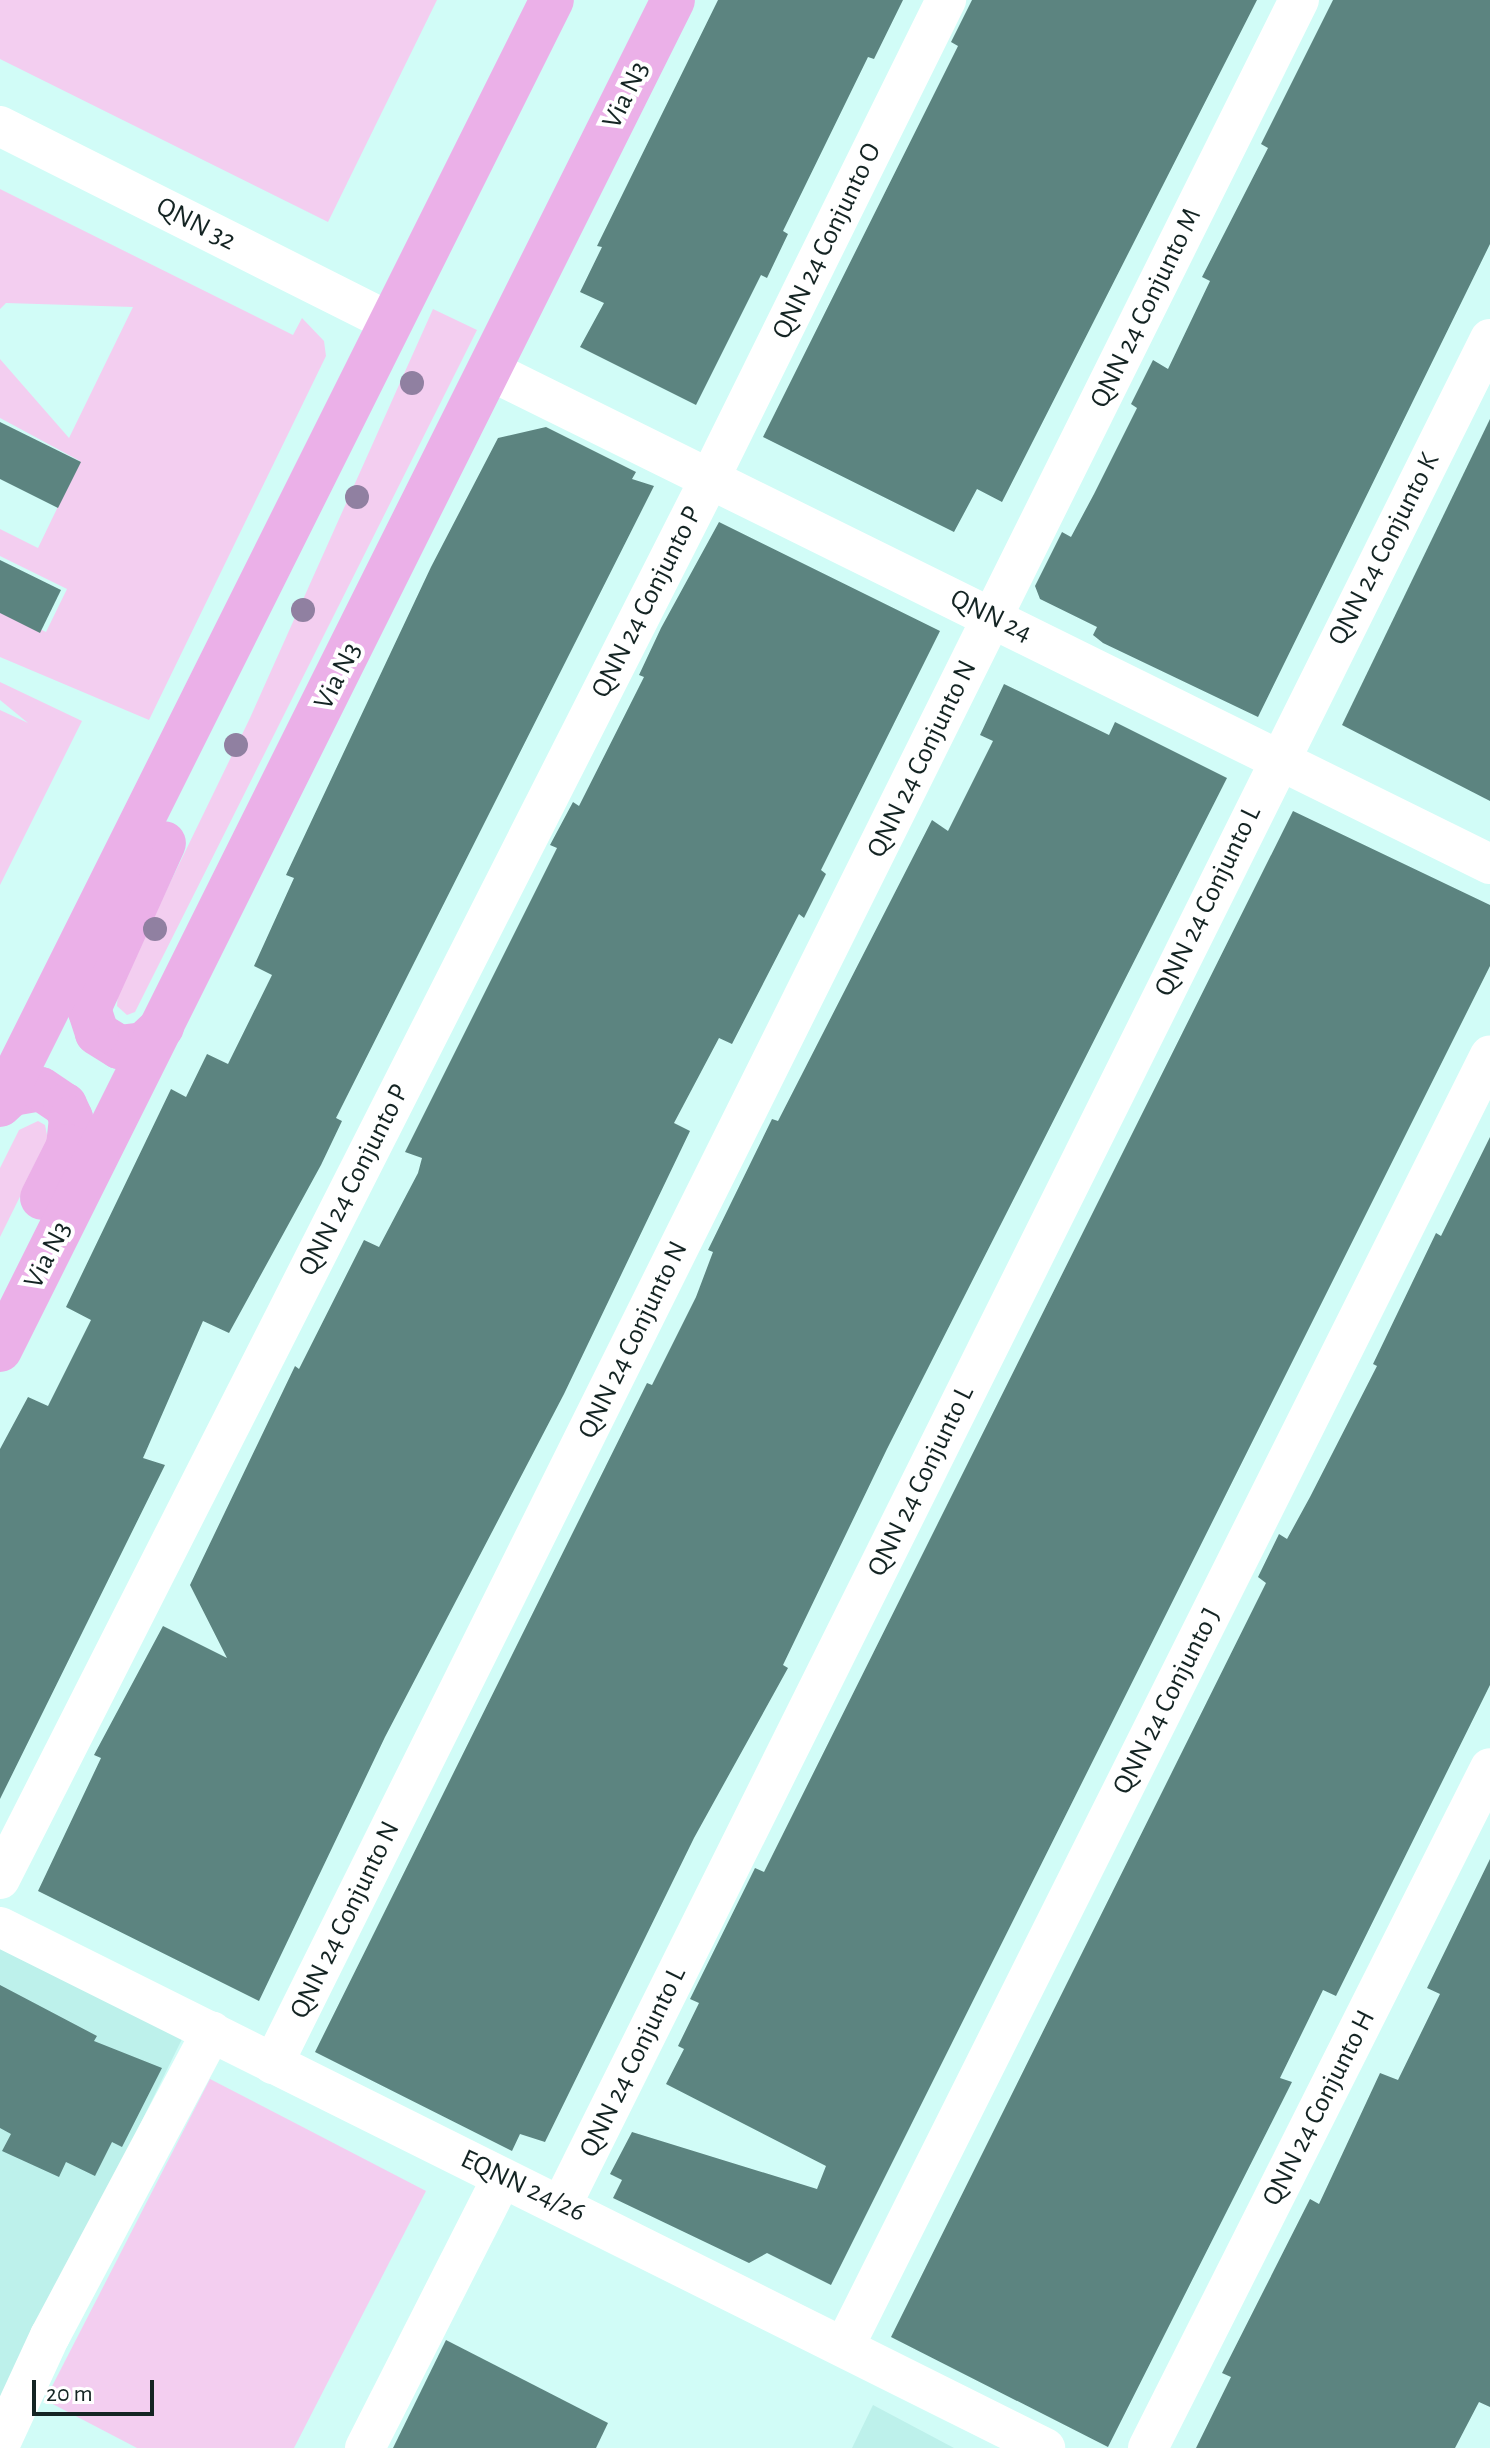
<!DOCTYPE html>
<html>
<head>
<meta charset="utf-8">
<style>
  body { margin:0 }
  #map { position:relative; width:1490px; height:2448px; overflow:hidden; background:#d1fcf7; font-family:"Alegreya Sans",sans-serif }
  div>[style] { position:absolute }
  .built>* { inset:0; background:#bdf1eb }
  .green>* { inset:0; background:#f3cef0 }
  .building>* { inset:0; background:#5c8480 }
  .street>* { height:40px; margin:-20px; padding:0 20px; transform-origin:20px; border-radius:20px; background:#fff }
  .primary>* { height:44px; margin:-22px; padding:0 22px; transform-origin:22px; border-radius:22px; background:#ebb0e8 }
  .trees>* { width:24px; height:24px; margin:-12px; border-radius:50%; background:#9080a1 }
  span { translate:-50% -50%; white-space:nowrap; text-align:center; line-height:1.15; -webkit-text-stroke:8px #fff; paint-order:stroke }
  .street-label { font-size:28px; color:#142423 }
  .scale { position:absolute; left:32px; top:2380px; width:122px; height:36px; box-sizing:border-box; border:4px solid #142423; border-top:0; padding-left:10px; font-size:24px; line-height:28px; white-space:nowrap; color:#142423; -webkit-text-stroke:6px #fff; paint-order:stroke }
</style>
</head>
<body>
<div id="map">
  <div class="built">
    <div style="clip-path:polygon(0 1946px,183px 2037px,0 2410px)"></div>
    <div style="clip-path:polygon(873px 2405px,954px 2448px,852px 2448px)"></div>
  </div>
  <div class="green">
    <div style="clip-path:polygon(0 0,437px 0,328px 222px,0 59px)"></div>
    <div style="clip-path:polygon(0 189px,293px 335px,302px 318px,324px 341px,326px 356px,149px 720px,0 657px,0 610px,46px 632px,67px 589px,0 556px,0 529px,38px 548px,80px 461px,0 418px,0 359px,69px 438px,133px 307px,6px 303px,0 309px)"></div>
    <div style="clip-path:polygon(433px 309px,477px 330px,135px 1012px,127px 1015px,117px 1006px,118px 990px,250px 718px)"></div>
    <div style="clip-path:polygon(0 682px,82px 721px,0 885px,0 710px,28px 723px,0 700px)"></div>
    <div style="clip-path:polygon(38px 1121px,45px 1125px,48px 1140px,0 1237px,0 1168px,19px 1130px)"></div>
    <div style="clip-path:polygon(210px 2079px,426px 2191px,294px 2448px,137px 2448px,45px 2400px)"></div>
  </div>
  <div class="building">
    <div style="clip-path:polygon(718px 0,903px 0,874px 59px,868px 57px,783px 231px,788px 234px,767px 278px,761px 275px,696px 405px,580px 347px,604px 303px,580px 292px,602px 247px,597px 246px)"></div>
    <div style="clip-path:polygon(972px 0,1257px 0,1002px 502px,977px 489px,954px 532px,763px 437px,958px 46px,951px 42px)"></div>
    <div style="clip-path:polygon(1333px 0,1490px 0,1490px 244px,1258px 717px,1103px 643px,1093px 635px,1097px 627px,1040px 599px,1035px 586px,1062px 532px,1071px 537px,1094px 494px,1137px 408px,1131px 404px,1153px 360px,1168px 369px,1210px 281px,1202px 277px,1268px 148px,1261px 144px)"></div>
    <div style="clip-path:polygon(1490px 419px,1490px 801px,1342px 725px)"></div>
    <div style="clip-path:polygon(0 422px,81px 462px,58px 508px,0 479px)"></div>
    <div style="clip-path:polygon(546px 427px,636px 472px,632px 479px,654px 486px,336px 1118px,342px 1121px,321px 1165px,229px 1333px,203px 1321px,143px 1458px,165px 1465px,0 1799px,0 1449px,28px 1397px,48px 1406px,91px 1320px,66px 1307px,171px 1089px,186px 1097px,207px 1054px,228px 1064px,272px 975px,254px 966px,294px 878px,286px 875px,431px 567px,498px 438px)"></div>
    <div style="clip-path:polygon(719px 522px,940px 631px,821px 870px,826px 874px,804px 918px,799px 914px,732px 1044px,719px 1038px,674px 1123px,690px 1131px,564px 1394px,385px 1737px,259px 2001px,38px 1891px,101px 1758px,94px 1755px,163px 1626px,227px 1658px,190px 1585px,295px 1366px,299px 1369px,364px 1240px,379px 1247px,418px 1173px,422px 1158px,405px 1152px,557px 848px,550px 845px,573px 802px,579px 806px,644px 677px,639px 675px,661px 628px)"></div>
    <div style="clip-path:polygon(0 560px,61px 590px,40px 633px,0 613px)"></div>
    <div style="clip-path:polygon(1004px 684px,1109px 735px,1115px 722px,1227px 778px,887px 1449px,783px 1665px,788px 1668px,694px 1838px,545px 2142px,520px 2134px,512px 2151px,315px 2052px,647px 1383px,652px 1385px,696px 1297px,713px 1252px,708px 1250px,772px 1119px,778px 1121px,932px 820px,948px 831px,993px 741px,980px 735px)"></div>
    <div style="clip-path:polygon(1293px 811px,1490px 905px,1490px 966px,831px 2285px,767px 2253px,749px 2263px,613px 2198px,622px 2180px,610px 2174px,632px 2132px,817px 2189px,826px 2166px,666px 2084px,684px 2049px,678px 2046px,699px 2003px,690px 1999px,755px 1868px,764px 1872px)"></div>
    <div style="clip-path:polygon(1490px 1137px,1490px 1685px,1336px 1996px,1323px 1990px,1280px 2078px,1292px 2082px,1108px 2447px,891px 2337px,1266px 1583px,1258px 1577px,1279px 1534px,1287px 1539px,1310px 1497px,1377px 1366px,1373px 1364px,1436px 1233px,1441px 1236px)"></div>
    <div style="clip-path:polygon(1490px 1859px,1490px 2407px,1479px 2402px,1455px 2448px,1196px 2448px,1231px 2377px,1222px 2373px,1310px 2199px,1319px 2204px,1380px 2073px,1398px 2080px,1440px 1994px,1427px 1988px)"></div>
    <div style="clip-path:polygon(0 1985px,97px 2036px,94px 2041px,162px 2068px,122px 2147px,112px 2142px,95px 2176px,66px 2162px,59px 2177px,2px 2151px,11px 2134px,0 2128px)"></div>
    <div style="clip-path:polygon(446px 2340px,608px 2423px,596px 2448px,393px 2448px)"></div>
  </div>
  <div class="street">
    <div style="left:0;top:126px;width:439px;rotate:26.7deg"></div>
    <div style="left:491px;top:371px;width:1114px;rotate:26.27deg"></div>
    <div style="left:0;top:1879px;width:1566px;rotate:-63.12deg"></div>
    <div style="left:708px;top:482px;width:538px;rotate:-63.72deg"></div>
    <div style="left:0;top:1927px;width:1168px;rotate:26.5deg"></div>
    <div style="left:273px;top:2064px;width:2305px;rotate:-63.57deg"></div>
    <div style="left:562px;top:2204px;width:2083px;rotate:-63.55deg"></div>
    <div style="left:844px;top:2347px;width:1444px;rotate:-63.43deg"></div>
    <div style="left:0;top:2444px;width:119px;rotate:-65.2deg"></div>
    <div style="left:50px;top:2336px;width:345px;rotate:-62deg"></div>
    <div style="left:365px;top:2448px;width:303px;rotate:-63.1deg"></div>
    <div style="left:1148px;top:2448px;width:761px;rotate:-63.3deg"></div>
  </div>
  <div class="primary">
    <div style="left:162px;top:1027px;width:25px;rotate:137deg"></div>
    <div style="left:144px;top:1044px;width:25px;rotate:173deg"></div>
    <div style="left:119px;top:1047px;width:26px;rotate:-148deg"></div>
    <div style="left:97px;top:1033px;width:25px;rotate:-108deg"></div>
    <div style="left:89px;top:1009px;width:182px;rotate:-65.7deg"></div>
    <div style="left:1px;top:1104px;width:15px;rotate:-42deg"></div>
    <div style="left:12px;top:1094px;width:29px;rotate:-10deg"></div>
    <div style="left:41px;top:1089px;width:29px;rotate:34deg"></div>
    <div style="left:65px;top:1105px;width:14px;rotate:65deg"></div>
    <div style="left:71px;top:1118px;width:28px;rotate:96deg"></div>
    <div style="left:68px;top:1146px;width:58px;rotate:116.6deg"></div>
    <div style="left:0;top:1105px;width:1235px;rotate:-63.46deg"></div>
    <div style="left:0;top:1350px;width:1508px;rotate:-63.5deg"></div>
  </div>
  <div class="trees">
    <div style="left:412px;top:383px"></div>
    <div style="left:357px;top:497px"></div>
    <div style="left:303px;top:610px"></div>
    <div style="left:236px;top:745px"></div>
    <div style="left:155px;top:929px"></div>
  </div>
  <div class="street-label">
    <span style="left:626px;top:95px;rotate:-64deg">Via N3</span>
    <span style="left:196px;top:224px;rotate:27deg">QNN 32</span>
    <span style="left:827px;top:241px;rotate:-64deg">QNN 24 Conjunto O</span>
    <span style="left:1146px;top:308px;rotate:-64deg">QNN 24 Conjunto M</span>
    <span style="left:1384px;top:549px;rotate:-63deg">QNN 24 Conjunto K</span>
    <span style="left:647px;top:602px;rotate:-63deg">QNN 24 Conjunto P</span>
    <span style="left:991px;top:616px;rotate:26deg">QNN 24</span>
    <span style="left:338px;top:676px;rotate:-63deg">Via N3</span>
    <span style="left:922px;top:759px;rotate:-64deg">QNN 24 Conjunto N</span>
    <span style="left:1208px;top:901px;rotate:-64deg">QNN 24 Conjunto L</span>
    <span style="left:354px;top:1180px;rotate:-63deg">QNN 24 Conjunto P</span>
    <span style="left:48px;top:1255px;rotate:-63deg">Via N3</span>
    <span style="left:633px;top:1340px;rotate:-64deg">QNN 24 Conjunto N</span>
    <span style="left:921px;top:1481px;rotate:-64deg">QNN 24 Conjunto L</span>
    <span style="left:1167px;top:1701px;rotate:-63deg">QNN 24 Conjunto J</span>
    <span style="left:345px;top:1920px;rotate:-64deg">QNN 24 Conjunto N</span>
    <span style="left:633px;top:2062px;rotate:-64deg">QNN 24 Conjunto L</span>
    <span style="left:1319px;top:2108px;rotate:-63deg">QNN 24 Conjunto H</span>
    <span style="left:523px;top:2186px;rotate:25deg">EQNN 24/26</span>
  </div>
  <div class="scale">20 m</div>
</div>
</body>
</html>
